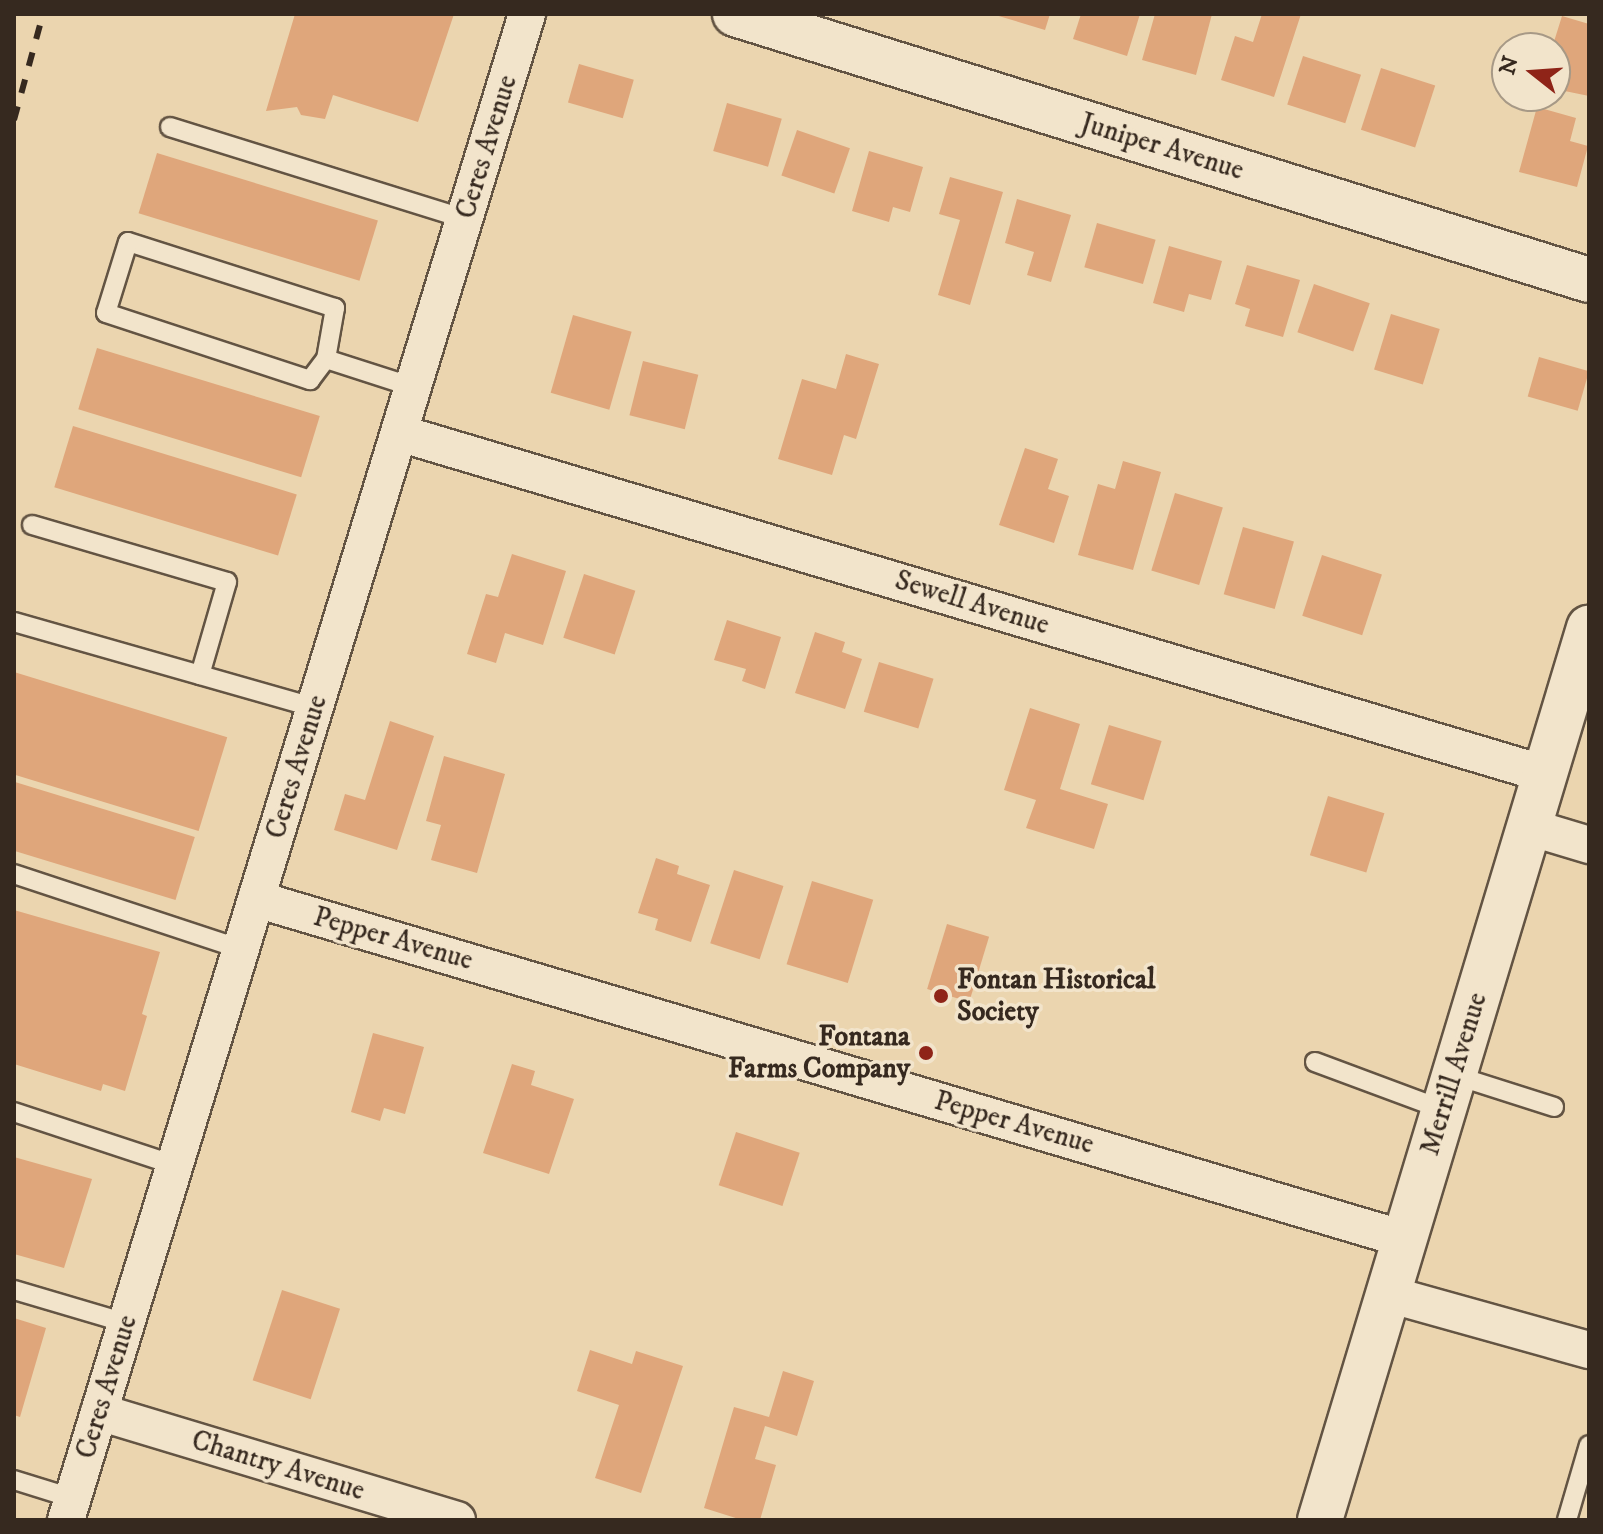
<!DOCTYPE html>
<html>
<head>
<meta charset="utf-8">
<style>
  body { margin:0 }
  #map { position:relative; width:1603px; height:1534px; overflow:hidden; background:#ebd5af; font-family:"IM FELL DW Pica",serif }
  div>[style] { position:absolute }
  .building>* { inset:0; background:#dfa67b; transform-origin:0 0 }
  .roads { filter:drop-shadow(2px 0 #635443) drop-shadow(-2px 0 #635443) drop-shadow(0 2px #635443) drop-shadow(0 -2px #635443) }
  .service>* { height:18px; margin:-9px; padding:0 9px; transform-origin:9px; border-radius:9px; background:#f2e4cb }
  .minor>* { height:36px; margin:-18px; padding:0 18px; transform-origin:18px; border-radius:18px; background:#f2e4cb }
  .tertiary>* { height:44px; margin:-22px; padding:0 22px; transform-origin:22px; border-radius:22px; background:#f2e4cb }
  .secondary>* { height:44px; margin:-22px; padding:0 22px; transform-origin:22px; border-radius:22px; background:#f2e4cb }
  .rail>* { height:6px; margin-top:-3px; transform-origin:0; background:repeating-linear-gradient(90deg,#36291f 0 14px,transparent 0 28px) }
  .dots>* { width:22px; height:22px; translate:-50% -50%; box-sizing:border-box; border:4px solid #f2e4cb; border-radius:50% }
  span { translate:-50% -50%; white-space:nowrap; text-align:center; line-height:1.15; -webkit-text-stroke:7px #f2e4cb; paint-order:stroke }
  .street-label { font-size:28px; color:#36291f }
  .poi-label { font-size:28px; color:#36291f; font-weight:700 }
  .left { translate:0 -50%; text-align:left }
  .right { translate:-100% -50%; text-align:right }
  .frame { position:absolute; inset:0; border:16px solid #36291f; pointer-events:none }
  .north { position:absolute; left:1491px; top:32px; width:80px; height:80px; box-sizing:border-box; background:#f2e4cb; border:2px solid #a79986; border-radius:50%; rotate:287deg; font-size:22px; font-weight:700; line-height:32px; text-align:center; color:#36291f }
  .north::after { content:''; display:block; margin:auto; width:28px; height:36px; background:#8f2418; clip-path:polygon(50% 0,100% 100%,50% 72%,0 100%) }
</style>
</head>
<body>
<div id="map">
  <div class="building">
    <div style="clip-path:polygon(295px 14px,454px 14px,418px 122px,333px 95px,325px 119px,301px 115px,297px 107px,266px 111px)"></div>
    <div style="clip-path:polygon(992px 14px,1050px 14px,1045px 30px)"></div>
    <div style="clip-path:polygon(1081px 14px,1140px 14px,1127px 56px,1073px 39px)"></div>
    <div style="clip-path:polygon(1155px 14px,1212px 14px,1196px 75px,1142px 60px)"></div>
    <div style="clip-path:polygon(1262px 14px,1301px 14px,1274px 97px,1221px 80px,1235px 36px,1253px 42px)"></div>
    <div style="clip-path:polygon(1562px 16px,1589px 24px,1589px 96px,1555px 89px,1555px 48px,1552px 48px)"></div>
    <div style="left:1303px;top:56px;width:61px;height:51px;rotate:18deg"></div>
    <div style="left:579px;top:64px;width:57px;height:40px;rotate:16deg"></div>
    <div style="left:1381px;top:68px;width:57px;height:65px;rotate:18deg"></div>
    <div style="left:727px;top:103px;width:57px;height:50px;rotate:16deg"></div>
    <div style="clip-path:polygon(1537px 107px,1576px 118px,1570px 141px,1588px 146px,1577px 187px,1519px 172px)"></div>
    <div style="left:797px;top:130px;width:56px;height:48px;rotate:19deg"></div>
    <div style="clip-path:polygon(869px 151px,923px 167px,910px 212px,893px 207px,889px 222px,852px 211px)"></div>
    <div style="left:157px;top:153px;width:231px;height:63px;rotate:17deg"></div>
    <div style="clip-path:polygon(950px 177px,1003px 192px,970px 305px,938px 295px,960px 220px,939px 214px)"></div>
    <div style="clip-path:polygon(1017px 199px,1071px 215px,1051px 282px,1027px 275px,1034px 252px,1005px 243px)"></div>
    <div style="left:1097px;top:223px;width:61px;height:46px;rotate:16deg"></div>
    <div style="clip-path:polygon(1169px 246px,1222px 261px,1211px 300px,1189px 294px,1184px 312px,1153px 303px)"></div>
    <div style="clip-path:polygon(1247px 265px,1300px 280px,1283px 337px,1245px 326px,1250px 309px,1235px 304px)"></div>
    <div style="left:1314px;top:284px;width:59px;height:51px;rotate:19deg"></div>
    <div style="left:1391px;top:314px;width:51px;height:58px;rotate:17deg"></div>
    <div style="left:573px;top:315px;width:61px;height:81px;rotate:16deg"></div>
    <div style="left:97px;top:348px;width:233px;height:64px;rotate:17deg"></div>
    <div style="clip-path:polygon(846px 354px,879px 364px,856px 439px,844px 435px,832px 475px,778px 459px,802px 379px,836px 389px)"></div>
    <div style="left:1539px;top:357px;width:52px;height:41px;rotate:16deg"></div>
    <div style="left:643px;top:361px;width:57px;height:56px;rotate:14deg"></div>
    <div style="left:73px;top:426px;width:234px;height:64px;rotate:17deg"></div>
    <div style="clip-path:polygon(1025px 448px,1058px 459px,1048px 489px,1069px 496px,1054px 543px,999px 525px)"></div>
    <div style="clip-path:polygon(1123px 461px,1161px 472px,1133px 570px,1078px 555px,1098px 484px,1115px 489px)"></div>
    <div style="left:1175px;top:493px;width:50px;height:81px;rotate:17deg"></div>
    <div style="left:1243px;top:527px;width:53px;height:70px;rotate:16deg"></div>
    <div style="clip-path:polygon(512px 554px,566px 571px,543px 645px,505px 633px,496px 663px,467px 654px,486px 594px,498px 597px)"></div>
    <div style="left:1322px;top:555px;width:63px;height:64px;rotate:18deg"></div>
    <div style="left:584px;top:574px;width:54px;height:67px;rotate:18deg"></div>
    <div style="clip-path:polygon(727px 620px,781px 637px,765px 689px,742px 681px,746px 669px,714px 660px)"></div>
    <div style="clip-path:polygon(815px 632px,845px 642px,842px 652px,862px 659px,845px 709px,795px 693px)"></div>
    <div style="left:879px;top:662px;width:57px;height:52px;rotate:17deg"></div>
    <div style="left:14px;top:672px;width:223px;height:98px;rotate:17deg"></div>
    <div style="clip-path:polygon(1030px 708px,1080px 724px,1060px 789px,1108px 804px,1094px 849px,1026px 828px,1036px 800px,1004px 790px)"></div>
    <div style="clip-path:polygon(390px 721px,434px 736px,397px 850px,334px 830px,345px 794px,365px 800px)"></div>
    <div style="left:1109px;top:725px;width:55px;height:62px;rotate:17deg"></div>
    <div style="clip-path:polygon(444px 756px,505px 774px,477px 873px,431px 860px,441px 825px,426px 821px)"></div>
    <div style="left:15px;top:782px;width:188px;height:66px;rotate:17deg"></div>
    <div style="left:1328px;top:796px;width:59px;height:62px;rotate:17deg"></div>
    <div style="clip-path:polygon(656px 858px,679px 866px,677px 874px,710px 885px,691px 942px,655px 930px,658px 919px,638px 913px)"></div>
    <div style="left:734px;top:870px;width:52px;height:77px;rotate:18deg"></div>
    <div style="left:812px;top:881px;width:64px;height:87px;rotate:17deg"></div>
    <div style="clip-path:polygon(14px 910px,160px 952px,142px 1014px,147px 1016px,125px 1091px,103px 1084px,101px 1091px,14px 1064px)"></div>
    <div style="left:947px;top:924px;width:44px;height:68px;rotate:17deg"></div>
    <div style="clip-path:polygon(373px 1033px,424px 1047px,405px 1114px,384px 1108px,380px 1121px,351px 1112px)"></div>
    <div style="clip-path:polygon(512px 1064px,535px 1071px,531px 1085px,574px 1099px,549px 1174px,483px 1153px)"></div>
    <div style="left:736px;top:1132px;width:67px;height:56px;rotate:18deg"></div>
    <div style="clip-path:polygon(14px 1157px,92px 1179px,64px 1268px,14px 1254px)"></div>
    <div style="left:282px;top:1290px;width:61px;height:95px;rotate:18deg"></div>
    <div style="clip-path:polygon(14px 1318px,46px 1328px,20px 1417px,14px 1415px)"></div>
    <div style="clip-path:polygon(590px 1350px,632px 1364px,636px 1351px,683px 1366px,641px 1493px,595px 1478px,619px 1405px,577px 1391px)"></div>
    <div style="clip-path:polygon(783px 1371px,814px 1381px,797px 1436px,765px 1426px,755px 1459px,776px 1465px,760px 1520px,742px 1520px,704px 1508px,734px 1407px,769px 1417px)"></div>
  </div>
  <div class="roads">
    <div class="service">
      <div style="left:170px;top:127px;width:309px;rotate:17.3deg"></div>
      <div style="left:326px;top:359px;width:52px;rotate:-80deg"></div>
      <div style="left:335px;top:308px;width:217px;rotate:-162.3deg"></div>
      <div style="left:128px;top:242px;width:74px;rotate:107.2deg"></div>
      <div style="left:106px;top:313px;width:215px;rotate:18.2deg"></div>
      <div style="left:310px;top:380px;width:26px;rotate:-53deg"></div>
      <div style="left:326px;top:359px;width:91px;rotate:17.8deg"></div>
      <div style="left:32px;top:525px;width:203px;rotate:16.3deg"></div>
      <div style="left:227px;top:582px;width:97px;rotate:106.2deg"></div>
      <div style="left:14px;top:622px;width:313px;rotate:15.9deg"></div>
      <div style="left:14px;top:874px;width:239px;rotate:18.3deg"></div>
      <div style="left:1315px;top:1062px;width:138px;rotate:20.4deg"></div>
      <div style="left:1454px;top:1075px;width:105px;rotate:17.7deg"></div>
      <div style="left:14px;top:1112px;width:169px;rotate:18.3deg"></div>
      <div style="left:14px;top:1290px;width:117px;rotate:16.4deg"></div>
      <div style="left:14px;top:1480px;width:61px;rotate:17.2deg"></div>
      <div style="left:1567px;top:1520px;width:78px;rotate:-73.7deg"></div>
    </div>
    <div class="minor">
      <div style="left:399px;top:433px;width:1196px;rotate:16.57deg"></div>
      <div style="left:1529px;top:827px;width:63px;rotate:16.7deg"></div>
      <div style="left:256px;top:899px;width:1197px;rotate:16.5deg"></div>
      <div style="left:1388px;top:1294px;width:209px;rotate:15.6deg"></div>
      <div style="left:99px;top:1412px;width:374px;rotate:16.8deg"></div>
      <div style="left:66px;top:1520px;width:1575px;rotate:-72.98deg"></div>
    </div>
    <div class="tertiary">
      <div style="left:735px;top:14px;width:894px;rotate:17.3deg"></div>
    </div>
    <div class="secondary">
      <div style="left:1320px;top:1520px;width:932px;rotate:-73.22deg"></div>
    </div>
  </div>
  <div class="rail">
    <div style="left:14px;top:120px;width:110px;rotate:-74.7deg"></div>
  </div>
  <div class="dots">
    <div style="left:941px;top:996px;background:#8f2418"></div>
    <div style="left:926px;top:1053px;background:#8f2418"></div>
  </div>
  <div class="street-label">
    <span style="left:487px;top:147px;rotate:-73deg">Ceres Avenue</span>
    <span style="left:1162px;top:147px;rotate:17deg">Juniper Avenue</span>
    <span style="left:972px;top:603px;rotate:17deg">Sewell Avenue</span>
    <span style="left:297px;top:767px;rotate:-73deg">Ceres Avenue</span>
    <span style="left:393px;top:939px;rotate:16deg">Pepper Avenue</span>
    <span style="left:1454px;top:1074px;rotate:-73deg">Merrill Avenue</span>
    <span style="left:1014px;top:1123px;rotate:16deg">Pepper Avenue</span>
    <span style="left:107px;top:1387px;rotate:-73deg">Ceres Avenue</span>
    <span style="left:278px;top:1466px;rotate:17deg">Chantry Avenue</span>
  </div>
  <div class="poi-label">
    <span class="left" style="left:957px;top:996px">Fontan Historical<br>Society</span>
    <span class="right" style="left:910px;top:1053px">Fontana<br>Farms Company</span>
  </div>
  <div class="frame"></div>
  <div class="north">N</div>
</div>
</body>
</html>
